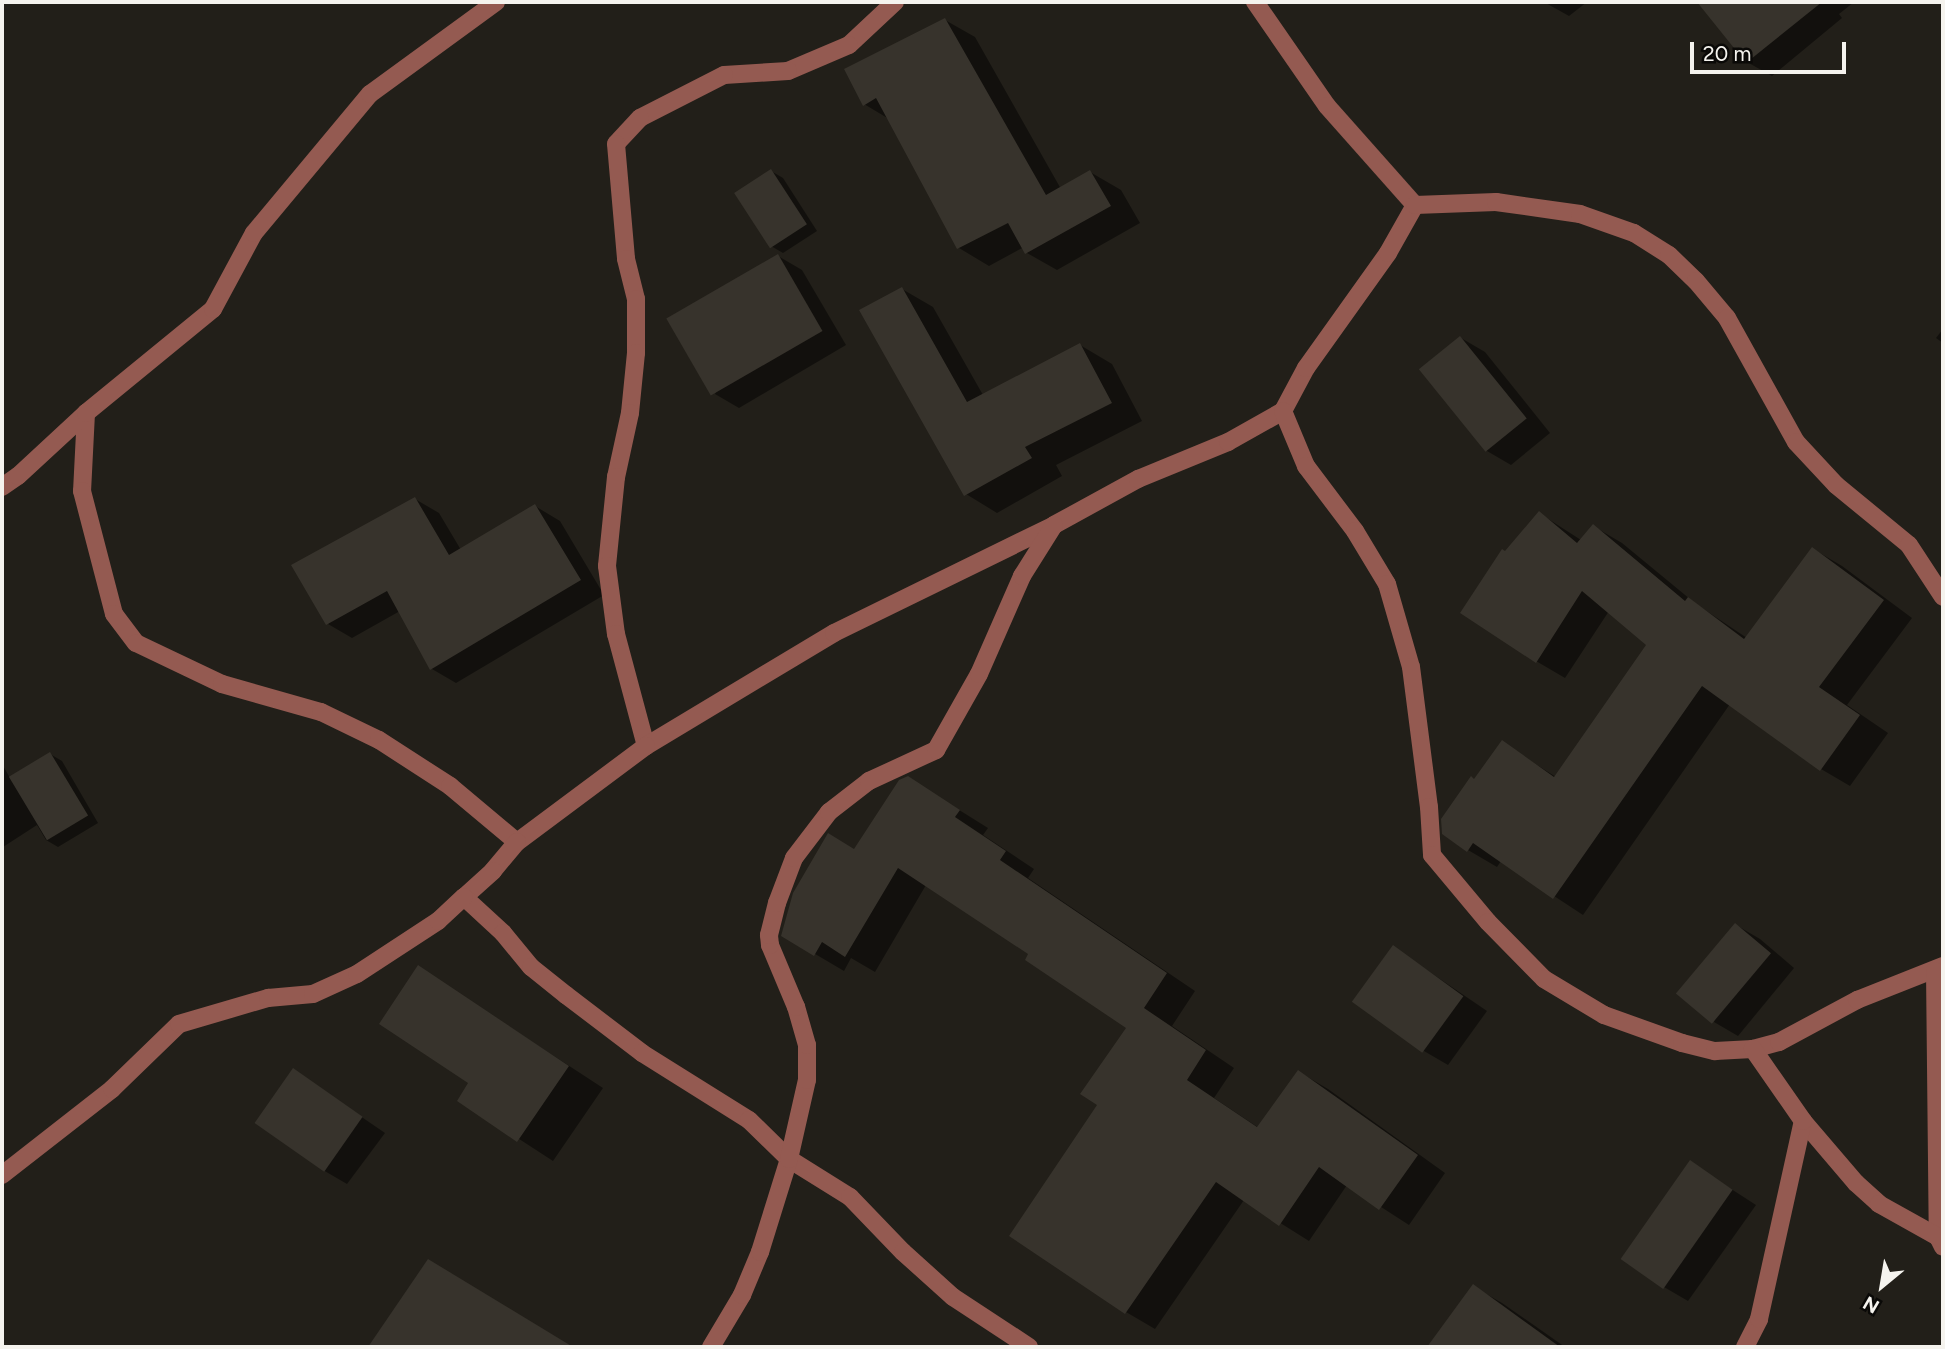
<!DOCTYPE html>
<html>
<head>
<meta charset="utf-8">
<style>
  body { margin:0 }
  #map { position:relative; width:1945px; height:1349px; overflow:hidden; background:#221f19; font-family:Figtree,sans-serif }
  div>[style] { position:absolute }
  .shadow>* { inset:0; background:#0007 }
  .building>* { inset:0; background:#37332c; transform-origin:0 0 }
  .street>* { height:18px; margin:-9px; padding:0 9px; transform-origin:9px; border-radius:9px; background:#945a51 }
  span { translate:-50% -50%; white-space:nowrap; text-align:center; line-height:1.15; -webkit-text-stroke:6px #0a0907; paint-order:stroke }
  .frame { position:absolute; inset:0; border:4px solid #f5f3ee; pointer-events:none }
  .north { position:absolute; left:1847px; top:1251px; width:70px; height:70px; -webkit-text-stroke:5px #0a0907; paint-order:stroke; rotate:210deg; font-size:19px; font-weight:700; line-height:28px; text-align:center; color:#f5f3ee }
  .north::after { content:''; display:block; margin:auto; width:24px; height:32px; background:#f5f3ee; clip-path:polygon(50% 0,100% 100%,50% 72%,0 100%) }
  .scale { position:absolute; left:1690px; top:42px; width:156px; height:32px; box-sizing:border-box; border:4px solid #f5f3ee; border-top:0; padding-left:9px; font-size:21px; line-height:24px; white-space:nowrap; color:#f5f3ee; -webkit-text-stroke:5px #0a0907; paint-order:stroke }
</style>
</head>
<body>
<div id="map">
  <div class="shadow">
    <div style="clip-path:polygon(1544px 2px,1587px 2px,1569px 16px)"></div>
    <div style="clip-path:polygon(1711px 2px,1854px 2px,1839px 14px,1842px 18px,1772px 76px,1747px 62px,1703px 7px)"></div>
    <div style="clip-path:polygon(945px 20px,975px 37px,1061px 189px,1090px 172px,1121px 190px,1140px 223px,1057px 270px,1027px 253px,1024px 247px,989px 266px,959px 248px,889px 119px,864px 104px)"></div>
    <div style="clip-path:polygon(771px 171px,783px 178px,817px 231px,783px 253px,771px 246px)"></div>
    <div style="clip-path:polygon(778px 256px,802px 270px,846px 345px,739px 408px,715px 394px)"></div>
    <div style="clip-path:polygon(902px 289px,933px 307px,983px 395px,1080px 345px,1112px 364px,1142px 421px,1056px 465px,1062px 476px,997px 513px,966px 494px)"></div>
    <div style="clip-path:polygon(1943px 329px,1943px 343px,1936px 338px)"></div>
    <div style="clip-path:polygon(1461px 338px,1485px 352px,1550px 433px,1511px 465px,1487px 451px)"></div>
    <div style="clip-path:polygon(415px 499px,439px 513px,461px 550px,535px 506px,560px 521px,604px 595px,456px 683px,432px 669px,400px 611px,352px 638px,328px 624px)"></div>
    <div style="clip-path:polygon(1539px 513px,1581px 540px,1593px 526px,1622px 543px,1696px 604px,1747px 638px,1813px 549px,1842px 566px,1912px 618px,1847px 705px,1888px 733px,1850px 786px,1821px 769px,1730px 704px,1583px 915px,1501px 861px,1497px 867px,1468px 850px,1502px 743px,1556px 777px,1648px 644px,1609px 611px,1565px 678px,1536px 661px,1505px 553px)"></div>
    <div style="clip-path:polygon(50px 754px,62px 761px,98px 823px,58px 847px,46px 840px,37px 825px,3px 847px,2px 764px,10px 778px)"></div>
    <div style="clip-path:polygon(908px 778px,988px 828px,983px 835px,1034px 869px,1028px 878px,1195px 991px,1172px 1026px,1234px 1068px,1214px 1098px,1259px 1128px,1299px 1072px,1328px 1089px,1445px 1173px,1409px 1225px,1347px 1185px,1309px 1241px,1244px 1200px,1155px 1329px,1126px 1312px,1099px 1105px,1128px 1027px,1031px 954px,926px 885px,875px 972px,851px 958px,844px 971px,783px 935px,854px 851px)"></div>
    <div style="clip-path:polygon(1736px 925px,1760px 939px,1794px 968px,1738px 1036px,1714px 1022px)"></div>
    <div style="clip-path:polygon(1393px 947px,1487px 1011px,1448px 1065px,1424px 1051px)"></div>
    <div style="clip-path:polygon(419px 968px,603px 1088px,553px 1161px,459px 1100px,470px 1083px)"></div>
    <div style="clip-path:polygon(293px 1070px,385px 1133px,347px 1184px,323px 1170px)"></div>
    <div style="clip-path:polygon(1691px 1163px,1756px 1205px,1688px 1301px,1664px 1287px)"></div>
    <div style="clip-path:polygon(428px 1262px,453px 1276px,571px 1347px,370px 1347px)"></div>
    <div style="clip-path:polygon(1474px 1287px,1502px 1303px,1565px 1347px,1429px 1347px)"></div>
  </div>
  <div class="building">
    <div style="clip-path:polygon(1697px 2px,1822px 2px,1746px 63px)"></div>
    <div style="clip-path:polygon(945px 18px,1046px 195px,1090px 170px,1111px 206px,1025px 254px,1008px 223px,957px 249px,876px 98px,863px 106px,844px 69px)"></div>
    <div style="left:771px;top:169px;width:66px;height:44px;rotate:57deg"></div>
    <div style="left:778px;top:254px;width:89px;height:129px;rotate:60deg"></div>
    <div style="clip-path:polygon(902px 287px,967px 402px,1080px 343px,1112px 403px,1025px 447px,1032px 458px,964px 496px,859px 310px)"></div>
    <div style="left:1460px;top:336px;width:106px;height:53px;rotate:51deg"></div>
    <div style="clip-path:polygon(415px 497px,449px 555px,535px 504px,581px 580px,430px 670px,387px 591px,326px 625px,291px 565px)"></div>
    <div style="clip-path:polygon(1539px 511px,1577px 543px,1593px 524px,1685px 601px,1688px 597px,1744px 639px,1812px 547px,1884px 600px,1819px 687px,1860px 715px,1820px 771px,1702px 686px,1553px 899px,1473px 843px,1467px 852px,1442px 834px,1441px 819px,1471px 776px,1474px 779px,1502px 740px,1554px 777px,1646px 645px,1582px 591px,1536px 663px,1460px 613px,1502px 549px,1505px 551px)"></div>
    <div style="left:50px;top:752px;width:74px;height:48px;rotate:59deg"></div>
    <div style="clip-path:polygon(908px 776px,960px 810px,955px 817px,1006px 851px,1000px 860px,1167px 973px,1144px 1008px,1206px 1050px,1187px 1080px,1257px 1127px,1298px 1070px,1418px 1155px,1379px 1210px,1319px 1167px,1279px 1226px,1216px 1182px,1125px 1314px,1009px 1236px,1097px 1105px,1080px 1094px,1126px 1028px,1025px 960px,1028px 954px,898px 868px,845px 957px,822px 942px,814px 956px,781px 936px,793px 893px,828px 833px,854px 849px,899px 780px)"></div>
    <div style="left:1735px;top:923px;width:47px;height:92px;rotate:40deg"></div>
    <div style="left:1393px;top:945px;width:87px;height:70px;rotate:36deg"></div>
    <div style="clip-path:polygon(418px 965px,569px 1066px,517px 1142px,457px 1101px,468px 1083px,379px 1024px)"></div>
    <div style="left:293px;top:1068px;width:85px;height:67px;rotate:35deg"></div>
    <div style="left:1690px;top:1160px;width:52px;height:121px;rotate:35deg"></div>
    <div style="clip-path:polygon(428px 1259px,573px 1347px,368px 1347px)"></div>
    <div style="clip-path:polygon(1473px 1284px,1560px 1347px,1427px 1347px)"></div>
  </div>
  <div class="street">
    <div style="left:895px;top:2px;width:63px;rotate:136.9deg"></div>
    <div style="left:849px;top:45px;width:66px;rotate:156.9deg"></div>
    <div style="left:788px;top:71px;width:64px;rotate:176.4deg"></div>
    <div style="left:724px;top:75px;width:94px;rotate:152.9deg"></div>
    <div style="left:640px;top:118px;width:35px;rotate:133deg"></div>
    <div style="left:616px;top:144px;width:115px;rotate:85deg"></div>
    <div style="left:626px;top:259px;width:41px;rotate:76deg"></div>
    <div style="left:636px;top:299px;width:54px;rotate:90deg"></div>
    <div style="left:636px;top:353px;width:60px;rotate:95.7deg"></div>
    <div style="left:630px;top:413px;width:66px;rotate:102.3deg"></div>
    <div style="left:616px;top:477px;width:89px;rotate:95.8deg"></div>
    <div style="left:607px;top:566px;width:69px;rotate:82.5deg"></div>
    <div style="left:616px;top:634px;width:116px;rotate:75deg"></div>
    <div style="left:646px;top:746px;width:219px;rotate:-31deg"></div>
    <div style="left:834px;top:633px;width:245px;rotate:-26.1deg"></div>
    <div style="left:1054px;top:525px;width:96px;rotate:-28.7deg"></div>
    <div style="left:1138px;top:479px;width:97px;rotate:-22.3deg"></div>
    <div style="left:1228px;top:442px;width:63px;rotate:-29.4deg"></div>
    <div style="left:1283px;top:411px;width:49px;rotate:-61.9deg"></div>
    <div style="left:1306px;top:368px;width:141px;rotate:-54.5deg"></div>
    <div style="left:1388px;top:253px;width:55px;rotate:-60.6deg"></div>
    <div style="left:1255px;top:2px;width:126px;rotate:55.3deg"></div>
    <div style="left:1327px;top:106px;width:132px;rotate:48.4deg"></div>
    <div style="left:1415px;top:205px;width:81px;rotate:-2.1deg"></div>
    <div style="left:1496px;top:202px;width:85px;rotate:8.1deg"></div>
    <div style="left:1580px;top:214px;width:57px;rotate:19.4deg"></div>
    <div style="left:1634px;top:233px;width:41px;rotate:32.2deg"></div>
    <div style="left:1669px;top:255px;width:37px;rotate:44deg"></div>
    <div style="left:1696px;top:281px;width:48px;rotate:50deg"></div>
    <div style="left:1727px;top:318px;width:142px;rotate:60.9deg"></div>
    <div style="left:1796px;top:442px;width:59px;rotate:47.1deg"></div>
    <div style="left:1836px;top:485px;width:94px;rotate:39.4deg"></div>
    <div style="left:1909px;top:545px;width:62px;rotate:56.8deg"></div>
    <div style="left:1283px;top:411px;width:60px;rotate:67.3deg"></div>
    <div style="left:1306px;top:466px;width:81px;rotate:53deg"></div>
    <div style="left:1355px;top:531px;width:62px;rotate:58.9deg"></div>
    <div style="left:1387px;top:584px;width:86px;rotate:73.9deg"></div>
    <div style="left:1411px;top:667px;width:141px;rotate:82.7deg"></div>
    <div style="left:1429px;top:807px;width:48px;rotate:86.4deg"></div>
    <div style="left:1432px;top:855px;width:87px;rotate:50.1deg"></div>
    <div style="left:1488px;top:922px;width:80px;rotate:45.5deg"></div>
    <div style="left:1544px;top:979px;width:70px;rotate:31deg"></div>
    <div style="left:1604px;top:1015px;width:83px;rotate:19.7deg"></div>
    <div style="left:1682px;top:1043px;width:34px;rotate:14deg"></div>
    <div style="left:1715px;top:1051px;width:38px;rotate:-3deg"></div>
    <div style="left:1753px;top:1049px;width:27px;rotate:-15deg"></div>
    <div style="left:1779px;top:1042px;width:89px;rotate:-28.3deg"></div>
    <div style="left:1857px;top:1000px;width:92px;rotate:-21.6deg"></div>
    <div style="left:86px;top:413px;width:78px;rotate:92.9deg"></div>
    <div style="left:82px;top:491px;width:127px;rotate:75.4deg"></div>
    <div style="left:114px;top:614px;width:36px;rotate:53deg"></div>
    <div style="left:136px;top:643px;width:95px;rotate:25.5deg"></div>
    <div style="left:222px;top:684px;width:103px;rotate:15.8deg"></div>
    <div style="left:321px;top:712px;width:64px;rotate:25.8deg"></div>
    <div style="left:379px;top:740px;width:85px;rotate:32.9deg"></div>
    <div style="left:450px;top:786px;width:87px;rotate:39.9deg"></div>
    <div style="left:2px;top:487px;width:19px;rotate:-35deg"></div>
    <div style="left:18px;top:476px;width:93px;rotate:-42.8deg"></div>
    <div style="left:86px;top:413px;width:164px;rotate:-39.3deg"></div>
    <div style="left:213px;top:309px;width:86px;rotate:-61.7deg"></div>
    <div style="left:254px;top:233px;width:181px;rotate:-50.2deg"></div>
    <div style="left:370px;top:94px;width:156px;rotate:-36.1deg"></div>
    <div style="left:646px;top:746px;width:161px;rotate:143.3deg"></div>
    <div style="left:517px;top:842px;width:38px;rotate:130deg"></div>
    <div style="left:493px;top:871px;width:39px;rotate:138deg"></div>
    <div style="left:464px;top:897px;width:53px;rotate:42.7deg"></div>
    <div style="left:503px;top:933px;width:44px;rotate:50.5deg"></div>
    <div style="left:531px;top:967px;width:45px;rotate:38.7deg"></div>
    <div style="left:566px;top:995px;width:96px;rotate:37.3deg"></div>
    <div style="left:642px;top:1053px;width:126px;rotate:32.1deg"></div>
    <div style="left:749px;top:1120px;width:56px;rotate:44.3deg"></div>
    <div style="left:789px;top:1159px;width:72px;rotate:31.9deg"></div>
    <div style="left:850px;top:1197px;width:76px;rotate:46.1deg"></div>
    <div style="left:903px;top:1252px;width:67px;rotate:42deg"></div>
    <div style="left:953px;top:1297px;width:91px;rotate:33.3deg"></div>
    <div style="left:1935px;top:971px;width:266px;rotate:89.4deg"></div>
    <div style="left:1938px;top:1237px;width:11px;rotate:63deg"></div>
    <div style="left:1803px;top:1121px;width:82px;rotate:49.5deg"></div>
    <div style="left:1856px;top:1183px;width:31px;rotate:42deg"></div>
    <div style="left:1879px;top:1204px;width:68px;rotate:29.2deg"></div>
    <div style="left:2px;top:1175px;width:140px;rotate:-38deg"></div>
    <div style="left:112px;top:1089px;width:93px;rotate:-44.1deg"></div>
    <div style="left:179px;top:1024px;width:93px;rotate:-16.3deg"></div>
    <div style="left:268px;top:998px;width:45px;rotate:-5.1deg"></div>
    <div style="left:313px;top:994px;width:48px;rotate:-24.4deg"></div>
    <div style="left:357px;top:974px;width:97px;rotate:-33.2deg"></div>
    <div style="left:438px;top:921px;width:35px;rotate:-43deg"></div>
    <div style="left:711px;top:1347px;width:61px;rotate:-59.2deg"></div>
    <div style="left:742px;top:1295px;width:47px;rotate:-67.3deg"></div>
    <div style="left:760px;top:1252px;width:97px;rotate:-72.7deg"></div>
    <div style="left:789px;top:1159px;width:81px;rotate:-77.2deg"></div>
    <div style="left:807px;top:1080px;width:35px;rotate:-90deg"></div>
    <div style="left:807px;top:1045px;width:40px;rotate:-106deg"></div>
    <div style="left:796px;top:1007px;width:67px;rotate:-112.8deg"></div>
    <div style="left:770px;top:945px;width:10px;rotate:-96deg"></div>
    <div style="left:769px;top:935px;width:33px;rotate:-76deg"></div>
    <div style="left:777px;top:903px;width:48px;rotate:-69.3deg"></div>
    <div style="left:794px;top:858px;width:58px;rotate:-52.7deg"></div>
    <div style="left:829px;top:812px;width:51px;rotate:-37.8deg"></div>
    <div style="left:869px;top:781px;width:74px;rotate:-24.8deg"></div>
    <div style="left:936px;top:750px;width:87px;rotate:-60.5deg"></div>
    <div style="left:979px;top:674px;width:107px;rotate:-66.3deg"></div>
    <div style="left:1022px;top:576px;width:60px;rotate:-57.9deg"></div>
    <div style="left:1745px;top:1347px;width:31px;rotate:-63deg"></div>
    <div style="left:1759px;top:1319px;width:203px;rotate:-77.5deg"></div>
    <div style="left:1803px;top:1121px;width:88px;rotate:-124.8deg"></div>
  </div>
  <div class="frame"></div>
  <div class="north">N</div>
  <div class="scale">20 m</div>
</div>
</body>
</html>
